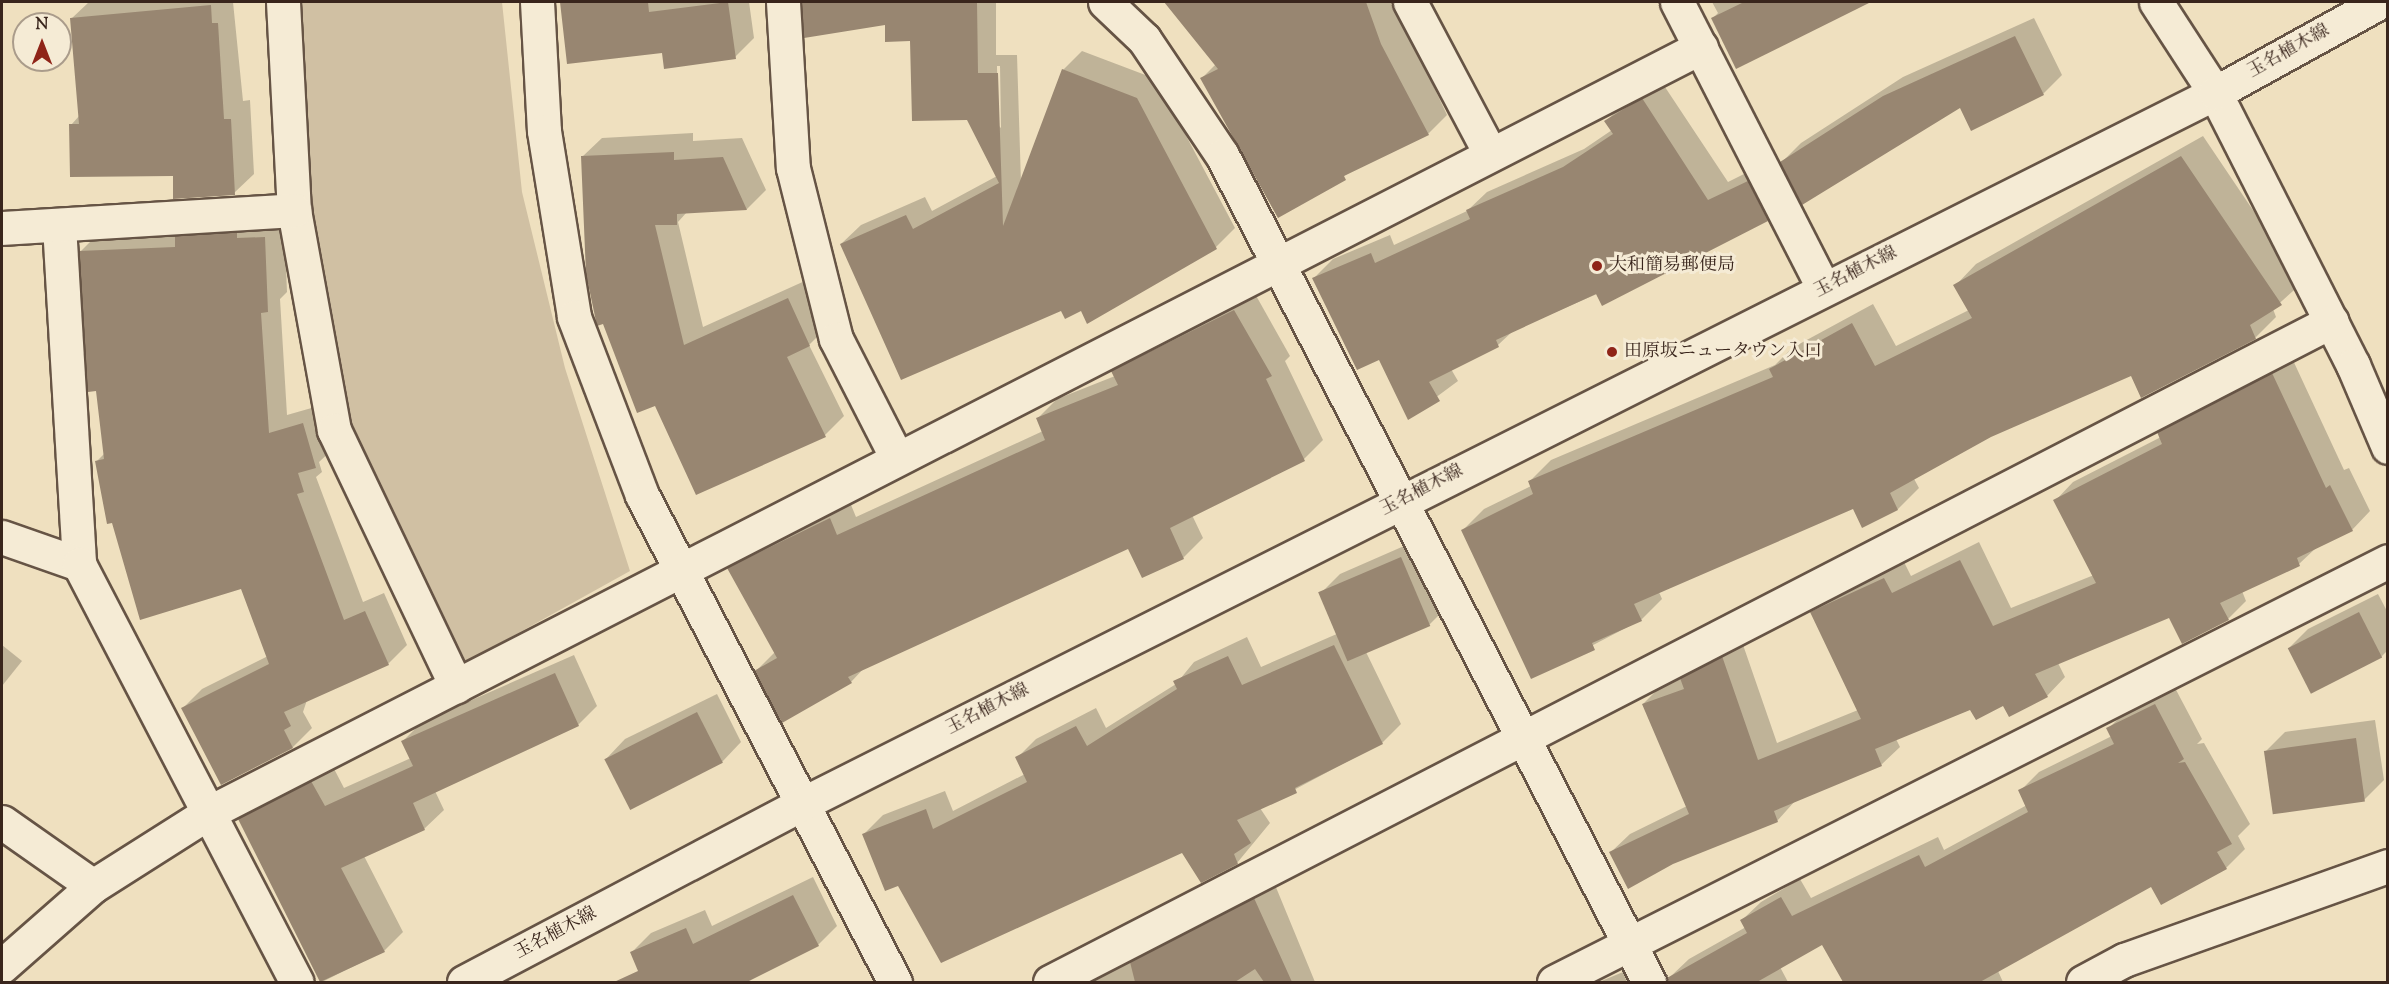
<!DOCTYPE html>
<html>
<head>
<meta charset="utf-8">
<style>
  body { margin:0 }
  #map { position:relative; width:2389px; height:984px; overflow:hidden; background:#efe0bf; font-family:"Sorts Mill Goudy","Noto Serif JP",serif }
  div>[style] { position:absolute }
  .green>* { inset:0; background:#d0c0a3 }
  .shadow>* { inset:0; background:#0003 }
  .building>* { inset:0; background:#988671; transform-origin:0 0 }
  .roads { filter:drop-shadow(2px 0 #665445) drop-shadow(-2px 0 #665445) drop-shadow(0 2px #665445) drop-shadow(0 -2px #665445) }
  .street>* { height:33px; margin:-16.5px; padding:0 16.5px; transform-origin:16.5px; border-radius:16.5px; background:#f5ebd5 }
  .secondary>* { height:33px; margin:-16.5px; padding:0 16.5px; transform-origin:16.5px; border-radius:16.5px; background:#f5ebd5 }
  .dots>* { width:16px; height:16px; translate:-50% -50%; box-sizing:border-box; border:3px solid #f5ebd5; border-radius:50% }
  span { translate:-50% -50%; white-space:nowrap; text-align:center; line-height:1.15; -webkit-text-stroke:6px #f5ebd5; paint-order:stroke }
  .street-label { font-size:18px; color:#39251c }
  .poi-label { font-size:18px; color:#39251c }
  .left { translate:0 -50%; text-align:left }
  .frame { position:absolute; inset:0; border:3px solid #39251c; pointer-events:none }
  .north { position:absolute; left:12px; top:12px; width:60px; height:60px; box-sizing:border-box; background:#f5ebd5; border:2px solid #aa9c8b; border-radius:50%; rotate:0deg; font-size:16px; font-weight:700; line-height:24px; text-align:center; color:#39251c }
  .north::after { content:''; display:block; margin:auto; width:21px; height:27px; background:#8f2418; clip-path:polygon(50% 0,100% 100%,50% 72%,0 100%) }
</style>
</head>
<body>
<div id="map">
  <div class="green">
    <div style="clip-path:polygon(299px 2px,502px 2px,522px 192px,565px 368px,630px 571px,466px 662px,343px 413px,310px 246px)"></div>
  </div>
  <div class="shadow">
    <div style="clip-path:polygon(89px 2px,233px 2px,243px 101px,250px 100px,254px 174px,234px 193px,174px 175px,71px 125px,80px 115px,71px 19px)"></div>
    <div style="clip-path:polygon(561px 2px,749px 2px,754px 38px,735px 57px,663px 52px,568px 62px)"></div>
    <div style="clip-path:polygon(evenodd,803px 2px,996px 2px,996px 55px,1017px 55px,1021px 183px,1063px 70px,1082px 51px,1156px 79px,1235px 228px,1216px 247px,1088px 322px,1081px 309px,841px 244px,861px 225px,925px 197px,932px 211px,997px 176px,968px 118px,911px 40px,886px 23px,805px 36px,803px 2px,997px 66px,1000px 66px,1001px 128px,998px 125px,997px 66px)"></div>
    <div style="clip-path:polygon(1166px 2px,1394px 2px,1447px 115px,1428px 134px,1355px 169px,1279px 216px,1202px 78px,1216px 64px)"></div>
    <div style="clip-path:polygon(1712px 2px,1858px 2px,1849px 11px,1712px 19px,1718px 13px)"></div>
    <div style="clip-path:polygon(2034px 18px,2062px 75px,2043px 94px,1960px 106px,1782px 162px,1801px 143px,1903px 77px)"></div>
    <div style="clip-path:polygon(1661px 81px,1728px 182px,1766px 163px,1786px 201px,1767px 220px,1514px 330px,1498px 345px,1451px 369px,1458px 381px,1408px 418px,1379px 358px,1314px 278px,1333px 259px,1390px 235px,1394px 245px,1467px 211px,1487px 192px,1584px 149px,1612px 130px,1606px 121px,1625px 103px)"></div>
    <div style="clip-path:polygon(693px 133px,693px 141px,742px 138px,766px 190px,747px 209px,687px 212px,678px 222px,703px 327px,807px 280px,828px 326px,809px 345px,844px 416px,825px 435px,697px 493px,582px 157px,602px 138px)"></div>
    <div style="clip-path:polygon(2203px 136px,2302px 283px,2273px 309px,2276px 317px,2255px 338px,2132px 374px,1990px 436px,1913px 477px,1919px 488px,1898px 509px,1863px 526px,1853px 507px,1659px 592px,1662px 599px,1641px 620px,1532px 677px,1463px 530px,1484px 509px,1531px 486px,1530px 481px,1551px 460px,1775px 365px,1792px 348px,1873px 304px,1896px 346px,1969px 310px,1955px 286px,1976px 264px)"></div>
    <div style="clip-path:polygon(284px 219px,287px 292px,280px 299px,287px 415px,322px 405px,334px 448px,319px 462px,322px 472px,316px 477px,363px 602px,384px 593px,407px 645px,388px 664px,307px 700px,303px 712px,312px 728px,293px 747px,221px 783px,183px 708px,202px 689px,268px 656px,242px 587px,113px 521px,97px 461px,105px 453px,81px 251px,100px 232px)"></div>
    <div style="clip-path:polygon(1254px 292px,1290px 356px,1285px 361px,1323px 440px,1304px 459px,1192px 515px,1203px 538px,1183px 558px,1143px 576px,1129px 547px,866px 666px,851px 682px,756px 671px,775px 652px,729px 568px,748px 549px,849px 500px,856px 517px,1043px 431px,1038px 418px,1057px 399px,1115px 376px,1113px 371px,1132px 352px)"></div>
    <div style="clip-path:polygon(2291px 356px,2344px 470px,2349px 468px,2370px 511px,2352px 530px,2317px 547px,2299px 564px,2242px 591px,2246px 601px,2228px 619px,2169px 616px,2058px 663px,2065px 677px,2047px 696px,1971px 709px,1896px 739px,1900px 747px,1881px 765px,1795px 801px,1777px 821px,1611px 852px,1630px 834px,1687px 806px,1643px 704px,1662px 685px,1741px 639px,1777px 743px,1858px 710px,1812px 612px,1831px 594px,1903px 560px,1911px 576px,1979px 542px,2011px 608px,2094px 575px,2055px 501px,2073px 482px,2161px 437px,2159px 433px,2177px 414px)"></div>
    <div style="clip-path:polygon(1420px 539px,1449px 605px,1430px 624px,1366px 652px,1401px 724px,1382px 743px,1260px 808px,1270px 823px,1237px 863px,1183px 851px,899px 884px,864px 834px,883px 815px,945px 791px,953px 811px,1025px 774px,1017px 758px,1036px 739px,1096px 708px,1106px 728px,1176px 684px,1194px 662px,1247px 637px,1261px 667px,1339px 633px,1321px 593px,1340px 574px)"></div>
    <div style="clip-path:polygon(2378px 594px,2388px 613px,2388px 650px,2381px 657px,2289px 648px,2308px 629px)"></div>
    <div style="clip-path:polygon(2px 645px,22px 661px,2px 686px)"></div>
    <div style="clip-path:polygon(574px 655px,597px 706px,578px 725px,435px 791px,444px 810px,424px 829px,364px 856px,403px 932px,384px 951px,322px 982px,240px 819px,259px 800px,331px 763px,344px 788px,411px 758px,403px 741px,422px 722px)"></div>
    <div style="clip-path:polygon(2174px 686px,2202px 739px,2197px 744px,2204px 743px,2250px 824px,2238px 836px,2245px 849px,2226px 868px,2152px 885px,1998px 971px,2003px 982px,1844px 982px,1822px 943px,1780px 967px,1788px 982px,1673px 982px,1670px 977px,1689px 959px,1746px 927px,1742px 920px,1761px 902px,1800px 879px,1811px 898px,1938px 837px,1944px 850px,2027px 805px,2020px 791px,2039px 772px,2112px 736px,2108px 729px,2127px 710px)"></div>
    <div style="clip-path:polygon(717px 694px,741px 742px,722px 762px,630px 807px,606px 759px,625px 739px)"></div>
    <div style="clip-path:polygon(2375px 720px,2384px 780px,2364px 800px,2266px 751px,2285px 732px)"></div>
    <div style="clip-path:polygon(813px 877px,837px 926px,818px 945px,744px 982px,645px 982px,632px 952px,651px 933px,705px 910px,712px 926px)"></div>
    <div style="clip-path:polygon(1273px 880px,1315px 982px,1089px 982px,1137px 958px,1151px 943px)"></div>
    <div style="clip-path:polygon(1623px 972px,1627px 982px,1599px 982px)"></div>
  </div>
  <div class="building">
    <div style="clip-path:polygon(560px 2px,648px 2px,649px 12px,728px 2px,736px 59px,664px 69px,662px 53px,567px 64px)"></div>
    <div style="clip-path:polygon(802px 2px,977px 2px,978px 73px,998px 73px,1003px 226px,1062px 69px,1137px 98px,1217px 249px,1087px 324px,1081px 311px,1065px 319px,1061px 311px,901px 380px,840px 244px,906px 215px,913px 229px,999px 183px,967px 120px,912px 121px,910px 41px,885px 42px,885px 25px,804px 38px)"></div>
    <div style="clip-path:polygon(1164px 2px,1366px 2px,1381px 44px,1429px 135px,1344px 176px,1346px 180px,1278px 218px,1200px 78px,1218px 69px)"></div>
    <div style="clip-path:polygon(1744px 2px,1871px 2px,1736px 69px,1711px 18px)"></div>
    <div style="clip-path:polygon(211px 5px,212px 23px,218px 23px,224px 119px,231px 119px,235px 195px,173px 199px,173px 176px,70px 177px,69px 124px,79px 124px,70px 18px)"></div>
    <div style="clip-path:polygon(2015px 36px,2044px 95px,1971px 131px,1960px 108px,1802px 205px,1780px 162px,1883px 96px)"></div>
    <div style="clip-path:polygon(1642px 98px,1708px 200px,1748px 181px,1768px 221px,1602px 306px,1596px 294px,1496px 340px,1499px 347px,1429px 382px,1440px 401px,1408px 420px,1379px 360px,1357px 370px,1312px 278px,1371px 253px,1375px 263px,1470px 219px,1466px 210px,1563px 167px,1613px 134px,1604px 121px)"></div>
    <div style="clip-path:polygon(674px 152px,674px 160px,723px 157px,747px 210px,677px 214px,677px 225px,655px 225px,684px 345px,788px 298px,810px 346px,787px 357px,826px 437px,696px 495px,655px 406px,637px 413px,603px 324px,597px 326px,586px 274px,581px 156px)"></div>
    <div style="clip-path:polygon(2181px 156px,2282px 305px,2250px 325px,2256px 339px,2141px 398px,2131px 376px,1991px 437px,1890px 493px,1898px 510px,1862px 528px,1853px 509px,1634px 604px,1642px 621px,1592px 643px,1595px 650px,1531px 679px,1461px 530px,1533px 494px,1528px 481px,1773px 377px,1769px 369px,1852px 323px,1875px 366px,1972px 318px,1953px 285px)"></div>
    <div style="clip-path:polygon(237px 232px,237px 238px,265px 237px,268px 312px,261px 313px,269px 433px,303px 423px,316px 468px,298px 473px,304px 492px,297px 494px,344px 620px,365px 611px,389px 665px,284px 712px,291px 726px,284px 730px,293px 748px,221px 785px,181px 708px,269px 664px,241px 589px,140px 620px,112px 523px,107px 524px,95px 461px,104px 459px,96px 391px,88px 392px,79px 251px,175px 247px,175px 236px)"></div>
    <div style="clip-path:polygon(1234px 310px,1272px 376px,1266px 379px,1305px 461px,1170px 528px,1184px 559px,1142px 578px,1128px 549px,848px 677px,852px 683px,782px 723px,754px 671px,777px 658px,727px 568px,830px 518px,837px 535px,1045px 440px,1036px 418px,1118px 385px,1111px 371px)"></div>
    <div style="clip-path:polygon(2272px 373px,2326px 488px,2330px 485px,2353px 531px,2297px 558px,2300px 566px,2220px 603px,2229px 620px,2182px 644px,2169px 618px,2035px 674px,2048px 697px,2009px 717px,2003px 706px,1976px 720px,1970px 710px,1875px 749px,1882px 766px,1774px 811px,1778px 822px,1673px 864px,1628px 889px,1609px 852px,1689px 814px,1642px 704px,1684px 689px,1680px 678px,1722px 656px,1758px 760px,1861px 719px,1810px 612px,1884px 578px,1892px 593px,1960px 560px,1993px 626px,2096px 583px,2053px 500px,2162px 444px,2157px 432px)"></div>
    <div style="left:1401px;top:557px;width:75px;height:90px;rotate:67deg"></div>
    <div style="left:2359px;top:612px;width:51px;height:80px;rotate:63deg"></div>
    <div style="clip-path:polygon(1334px 645px,1383px 744px,1295px 788px,1297px 793px,1237px 820px,1251px 843px,1234px 854px,1238px 864px,1201px 883px,1182px 853px,941px 963px,898px 886px,885px 891px,862px 834px,926px 809px,933px 829px,1027px 782px,1015px 757px,1076px 726px,1087px 746px,1177px 689px,1173px 681px,1228px 656px,1242px 685px)"></div>
    <div style="clip-path:polygon(555px 673px,579px 726px,413px 803px,425px 830px,341px 868px,385px 952px,320px 982px,238px 819px,311px 781px,325px 806px,413px 766px,401px 741px)"></div>
    <div style="clip-path:polygon(2155px 704px,2184px 759px,2178px 763px,2185px 762px,2232px 844px,2217px 852px,2227px 869px,2161px 905px,2151px 887px,1980px 982px,1843px 982px,1822px 945px,1757px 982px,1668px 982px,1667px 978px,1747px 933px,1740px 920px,1781px 897px,1792px 916px,1919px 855px,1925px 867px,2028px 812px,2018px 790px,2114px 744px,2106px 728px)"></div>
    <div style="left:697px;top:712px;width:57px;height:104px;rotate:63deg"></div>
    <div style="left:2356px;top:738px;width:64px;height:93px;rotate:82deg"></div>
    <div style="clip-path:polygon(793px 895px,819px 946px,747px 982px,614px 982px,638px 971px,630px 952px,686px 928px,693px 944px)"></div>
    <div style="clip-path:polygon(1254px 898px,1292px 982px,1264px 982px,1255px 969px,1235px 982px,1135px 982px,1130px 962px)"></div>
  </div>
  <div class="roads">
    <div class="street">
      <div style="left:283px;top:2px;width:208px;rotate:87deg"></div>
      <div style="left:294px;top:210px;width:224px;rotate:79.7deg"></div>
      <div style="left:334px;top:430px;width:284px;rotate:64.5deg"></div>
      <div style="left:537px;top:2px;width:129px;rotate:86.9deg"></div>
      <div style="left:544px;top:131px;width:188px;rotate:80.8deg"></div>
      <div style="left:574px;top:317px;width:191px;rotate:69.1deg"></div>
      <div style="left:642px;top:495px;width:549px;rotate:62.55deg"></div>
      <div style="left:783px;top:2px;width:166px;rotate:86.6deg"></div>
      <div style="left:793px;top:168px;width:176px;rotate:75.9deg"></div>
      <div style="left:836px;top:339px;width:134px;rotate:62.9deg"></div>
      <div style="left:1105px;top:2px;width:54px;rotate:43.5deg"></div>
      <div style="left:1144px;top:39px;width:140px;rotate:56.1deg"></div>
      <div style="left:1222px;top:155px;width:931px;rotate:62.69deg"></div>
      <div style="left:1410px;top:2px;width:171px;rotate:62.1deg"></div>
      <div style="left:1677px;top:2px;width:322px;rotate:62.9deg"></div>
      <div style="left:2156px;top:2px;width:108px;rotate:57deg"></div>
      <div style="left:2215px;top:93px;width:305px;rotate:63.1deg"></div>
      <div style="left:2353px;top:365px;width:89px;rotate:66.9deg"></div>
      <div style="left:59px;top:225px;width:340px;rotate:86.6deg"></div>
      <div style="left:2px;top:228px;width:293px;rotate:-3.5deg"></div>
      <div style="left:2px;top:537px;width:82px;rotate:19.3deg"></div>
      <div style="left:79px;top:564px;width:471px;rotate:62.5deg"></div>
      <div style="left:2px;top:822px;width:111px;rotate:35.1deg"></div>
      <div style="left:2px;top:966px;width:121px;rotate:-41.3deg"></div>
      <div style="left:93px;top:886px;width:136px;rotate:-32.4deg"></div>
      <div style="left:208px;top:813px;width:1678px;rotate:-27.16deg"></div>
      <div style="left:1050px;top:982px;width:1442px;rotate:-27.28deg"></div>
      <div style="left:1554px;top:982px;width:934px;rotate:-26.78deg"></div>
      <div style="left:2083px;top:982px;width:47px;rotate:-28.2deg"></div>
      <div style="left:2124px;top:960px;width:280px;rotate:-19.6deg"></div>
    </div>
    <div class="secondary">
      <div style="left:464px;top:982px;width:382px;rotate:-27.8deg"></div>
      <div style="left:802px;top:804px;width:1582px;rotate:-26.71deg"></div>
      <div style="left:2215px;top:93px;width:188px;rotate:-28.9deg"></div>
    </div>
  </div>
  <div class="dots">
    <div style="left:1597px;top:266px;background:#8f2418"></div>
    <div style="left:1612px;top:352px;background:#8f2418"></div>
  </div>
  <div class="street-label">
    <span style="left:2289px;top:52px;rotate:-29deg">玉名植木線</span>
    <span style="left:1856px;top:273px;rotate:-27deg">玉名植木線</span>
    <span style="left:1422px;top:491px;rotate:-27deg">玉名植木線</span>
    <span style="left:988px;top:710px;rotate:-27deg">玉名植木線</span>
    <span style="left:556px;top:934px;rotate:-28deg">玉名植木線</span>
  </div>
  <div class="poi-label">
    <span class="left" style="left:1609px;top:266px">大和簡易郵便局</span>
    <span class="left" style="left:1624px;top:352px">田原坂ニュータウン入口</span>
  </div>
  <div class="frame"></div>
  <div class="north">N</div>
</div>
</body>
</html>
